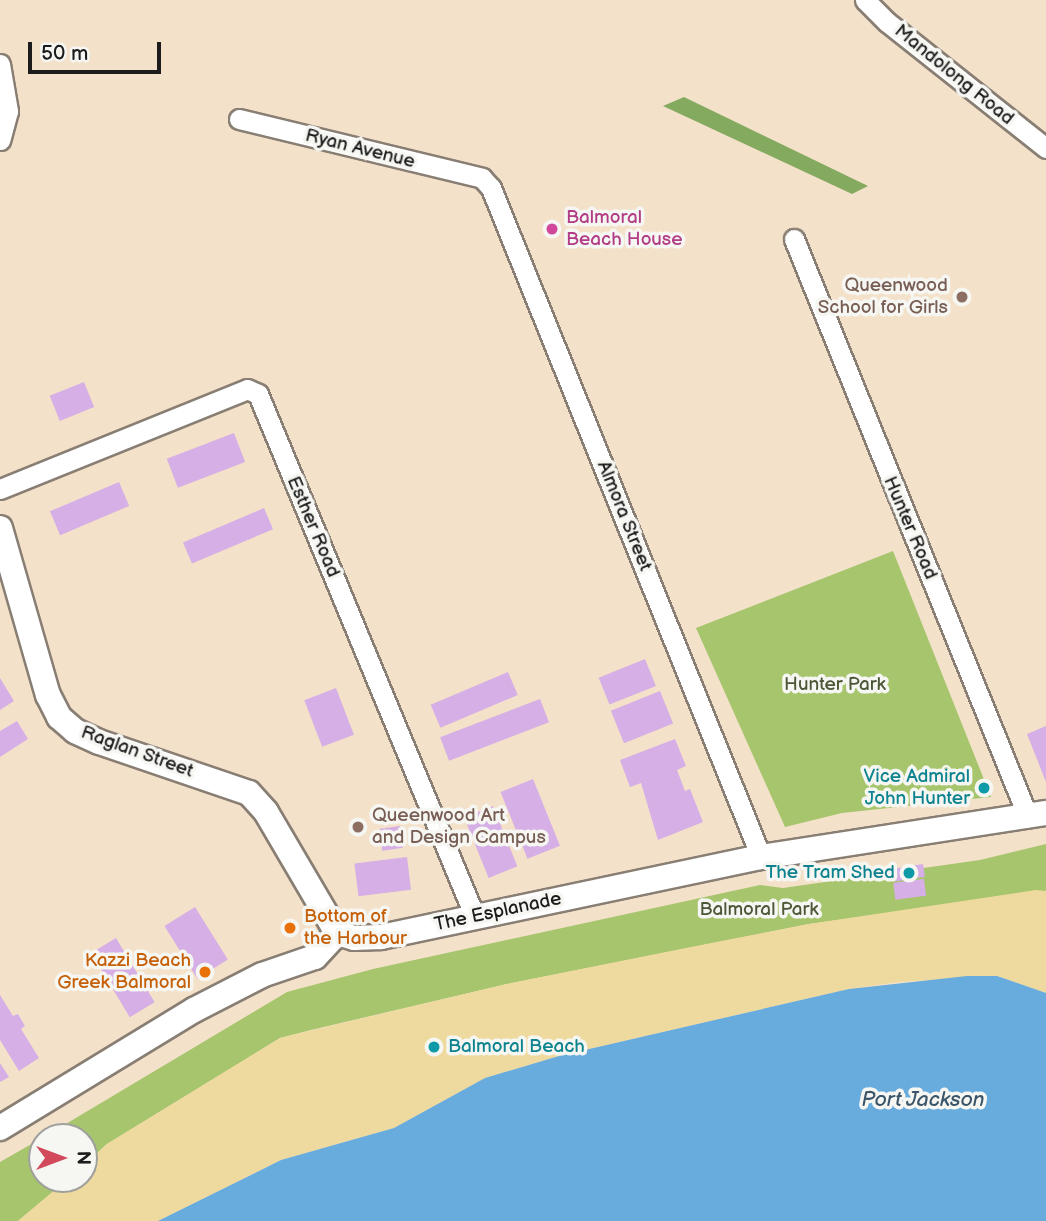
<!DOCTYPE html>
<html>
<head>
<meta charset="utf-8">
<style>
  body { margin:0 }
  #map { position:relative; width:1046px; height:1221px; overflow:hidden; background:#f4e1ca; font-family:"Balsamiq Sans",sans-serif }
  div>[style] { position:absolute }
  .green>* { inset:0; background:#a6c56d }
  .forest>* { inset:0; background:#84aa60 }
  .sand>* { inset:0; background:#eeda9e }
  .water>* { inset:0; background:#68abdd }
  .building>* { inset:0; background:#d5afe5; transform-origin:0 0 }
  .roads { filter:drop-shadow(2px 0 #887e73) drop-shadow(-2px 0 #887e73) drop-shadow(0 2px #887e73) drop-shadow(0 -2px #887e73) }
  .minor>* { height:19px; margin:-9.5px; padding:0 9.5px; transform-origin:9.5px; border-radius:9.5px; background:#fff }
  .tertiary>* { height:24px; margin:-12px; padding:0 12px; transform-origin:12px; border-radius:12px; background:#fff }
  .dots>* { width:19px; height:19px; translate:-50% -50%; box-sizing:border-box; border:4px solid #f6f6f2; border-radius:50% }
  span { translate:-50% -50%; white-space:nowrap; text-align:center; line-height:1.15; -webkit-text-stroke:7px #f6f6f2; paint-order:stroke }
  .street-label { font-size:19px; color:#1c1c1c }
  .hotel-label { font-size:19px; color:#b23c85 }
  .left { translate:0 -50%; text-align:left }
  .education-label { font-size:19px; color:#785e54 }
  .right { translate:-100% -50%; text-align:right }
  .park-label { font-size:19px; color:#4c5738 }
  .culture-label { font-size:19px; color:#0d838f }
  .food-label { font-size:19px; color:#c56008 }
  .water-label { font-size:21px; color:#3a5569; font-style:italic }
  .north { position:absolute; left:28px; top:1123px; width:70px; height:70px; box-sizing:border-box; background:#f6f6f2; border:2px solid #9f9f9c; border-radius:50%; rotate:90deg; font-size:19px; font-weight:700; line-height:28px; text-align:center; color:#1c1c1c }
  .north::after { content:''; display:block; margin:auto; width:24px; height:32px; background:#d1495b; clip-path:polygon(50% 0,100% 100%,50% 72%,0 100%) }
  .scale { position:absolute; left:28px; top:42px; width:133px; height:32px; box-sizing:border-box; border:4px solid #1c1c1c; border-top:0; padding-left:9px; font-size:21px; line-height:24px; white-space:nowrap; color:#1c1c1c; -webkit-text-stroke:5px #f6f6f2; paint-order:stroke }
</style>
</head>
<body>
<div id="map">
  <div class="green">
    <div style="clip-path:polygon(893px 551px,991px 797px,842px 813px,785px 827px,696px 628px)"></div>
    <div style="clip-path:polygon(1046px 844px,1046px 891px,809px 924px,507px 984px,311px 1030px,280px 1038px,107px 1144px,84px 1165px,84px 1137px,44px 1137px,287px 992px,373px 969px,760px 885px,783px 888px,980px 860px)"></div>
    <div style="clip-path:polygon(42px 1138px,42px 1179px,68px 1179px,18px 1221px,0 1221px,0 1162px)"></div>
  </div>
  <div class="forest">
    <div style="clip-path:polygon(684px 97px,868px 186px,852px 194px,663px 106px)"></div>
  </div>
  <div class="sand">
    <div style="clip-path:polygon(1036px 890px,1046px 891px,1046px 993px,997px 976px,898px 982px,849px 989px,559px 1056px,485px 1078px,394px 1128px,281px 1160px,158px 1221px,18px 1221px,68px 1179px,84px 1179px,84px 1165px,107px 1144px,280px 1038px,507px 984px,686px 948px,809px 924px)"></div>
  </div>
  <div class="water">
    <div style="clip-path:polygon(967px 976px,997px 976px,1046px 993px,1046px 1221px,158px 1221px,281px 1160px,394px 1128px,485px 1078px,559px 1056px,849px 989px)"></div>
  </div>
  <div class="building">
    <div style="left:84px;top:382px;width:27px;height:37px;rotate:68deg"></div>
    <div style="left:234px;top:433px;width:31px;height:72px;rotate:69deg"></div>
    <div style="left:119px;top:482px;width:26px;height:75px;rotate:67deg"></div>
    <div style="left:264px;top:508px;width:23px;height:88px;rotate:67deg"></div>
    <div style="left:645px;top:659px;width:29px;height:50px;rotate:68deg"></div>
    <div style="left:508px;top:672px;width:25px;height:84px;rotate:67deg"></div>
    <div style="clip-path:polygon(0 678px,14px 701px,0 710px)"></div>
    <div style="left:336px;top:688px;width:50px;height:34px;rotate:69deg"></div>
    <div style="left:660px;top:691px;width:35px;height:53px;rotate:68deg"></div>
    <div style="left:540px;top:699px;width:25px;height:107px;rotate:69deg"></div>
    <div style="clip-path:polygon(17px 721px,28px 739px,0 757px,0 731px)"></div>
    <div style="clip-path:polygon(1046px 726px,1046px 782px,1027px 734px)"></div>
    <div style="clip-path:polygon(675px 739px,686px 766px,677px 770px,685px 791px,690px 789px,703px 822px,658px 840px,641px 783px,630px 787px,620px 760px)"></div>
    <div style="left:533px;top:779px;width:72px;height:35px;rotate:68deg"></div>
    <div style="left:493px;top:806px;width:65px;height:31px;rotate:68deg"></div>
    <div style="left:400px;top:826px;width:22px;height:21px;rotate:82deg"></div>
    <div style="left:407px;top:857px;width:33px;height:53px;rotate:83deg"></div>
    <div style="left:923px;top:864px;width:13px;height:30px;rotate:81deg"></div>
    <div style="left:924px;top:879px;width:17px;height:31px;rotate:83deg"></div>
    <div style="left:195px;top:907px;width:62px;height:36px;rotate:58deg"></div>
    <div style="left:116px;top:938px;width:75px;height:29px;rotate:59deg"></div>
    <div style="clip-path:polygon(0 995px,13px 1016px,18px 1014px,25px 1026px,21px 1029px,39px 1058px,19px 1071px,0 1040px)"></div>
    <div style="clip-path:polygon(0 1063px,9px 1077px,0 1082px)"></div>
  </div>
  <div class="roads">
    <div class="minor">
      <div style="left:865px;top:0;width:31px;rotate:45deg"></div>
      <div style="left:887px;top:22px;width:203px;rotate:38.4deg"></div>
      <div style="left:0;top:64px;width:48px;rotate:80.3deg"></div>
      <div style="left:8px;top:111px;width:30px;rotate:105deg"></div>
      <div style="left:239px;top:119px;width:250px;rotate:13.6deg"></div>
      <div style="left:482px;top:178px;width:13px;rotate:48deg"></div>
      <div style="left:491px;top:188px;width:721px;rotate:68.02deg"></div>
      <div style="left:794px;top:239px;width:624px;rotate:67.96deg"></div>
      <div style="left:0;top:489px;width:266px;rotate:-22deg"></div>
      <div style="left:247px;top:389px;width:12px;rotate:24deg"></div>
      <div style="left:258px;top:394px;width:566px;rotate:67.47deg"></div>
    </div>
    <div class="tertiary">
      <div style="left:0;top:528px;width:174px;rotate:74deg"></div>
      <div style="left:48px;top:695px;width:25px;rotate:63deg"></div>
      <div style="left:59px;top:717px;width:21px;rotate:41deg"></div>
      <div style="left:75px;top:731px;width:26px;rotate:25deg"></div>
      <div style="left:99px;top:742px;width:158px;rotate:18.8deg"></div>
      <div style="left:249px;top:793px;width:25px;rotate:48deg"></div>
      <div style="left:266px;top:812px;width:140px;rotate:59.6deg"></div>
      <div style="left:337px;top:933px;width:18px;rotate:16deg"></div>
      <div style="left:354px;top:938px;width:27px;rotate:-2deg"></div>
      <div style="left:381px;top:937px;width:388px;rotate:-11.9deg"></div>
      <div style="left:761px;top:857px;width:288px;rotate:-8.8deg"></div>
      <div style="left:0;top:1128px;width:227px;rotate:-31.3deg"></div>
      <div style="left:194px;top:1010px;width:76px;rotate:-27.2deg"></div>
      <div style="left:262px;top:975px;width:56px;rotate:-18.8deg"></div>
      <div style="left:315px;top:957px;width:33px;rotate:-47deg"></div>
    </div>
  </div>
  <div class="dots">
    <div style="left:552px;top:229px;background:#d1479c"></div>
    <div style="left:962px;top:297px;background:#8d6e63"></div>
    <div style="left:984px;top:788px;background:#0f9aa8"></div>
    <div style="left:358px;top:827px;background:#8d6e63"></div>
    <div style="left:909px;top:873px;background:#0f9aa8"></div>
    <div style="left:290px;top:928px;background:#e8710a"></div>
    <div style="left:205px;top:972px;background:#e8710a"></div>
    <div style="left:434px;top:1047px;background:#0f9aa8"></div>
  </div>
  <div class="street-label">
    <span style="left:954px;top:75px;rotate:39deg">Mandolong Road</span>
    <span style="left:360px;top:149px;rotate:14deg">Ryan Avenue</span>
    <span style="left:624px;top:516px;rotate:68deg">Almora Street</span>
    <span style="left:313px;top:527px;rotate:67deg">Esther Road</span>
    <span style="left:910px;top:528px;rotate:67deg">Hunter Road</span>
    <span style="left:137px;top:752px;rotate:20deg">Raglan Street</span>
    <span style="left:498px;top:912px;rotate:-12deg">The Esplanade</span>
  </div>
  <div class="hotel-label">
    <span class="left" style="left:566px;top:229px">Balmoral<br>Beach House</span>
  </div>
  <div class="education-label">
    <span class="right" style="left:948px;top:297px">Queenwood<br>School for Girls</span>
    <span class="left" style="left:372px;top:827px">Queenwood Art<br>and Design Campus</span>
  </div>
  <div class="park-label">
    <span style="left:835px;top:685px">Hunter Park</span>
    <span style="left:759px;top:910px">Balmoral Park</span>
  </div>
  <div class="culture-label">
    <span class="right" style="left:970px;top:788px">Vice Admiral<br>John Hunter</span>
    <span class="right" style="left:895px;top:873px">The Tram Shed</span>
    <span class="left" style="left:448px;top:1047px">Balmoral Beach</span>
  </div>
  <div class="food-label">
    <span class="left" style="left:304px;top:928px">Bottom of<br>the Harbour</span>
    <span class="right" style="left:191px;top:972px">Kazzi Beach<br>Greek Balmoral</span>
  </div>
  <div class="water-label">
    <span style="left:923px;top:1100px">Port Jackson</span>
  </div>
  <div class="north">N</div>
  <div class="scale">50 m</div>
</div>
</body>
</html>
